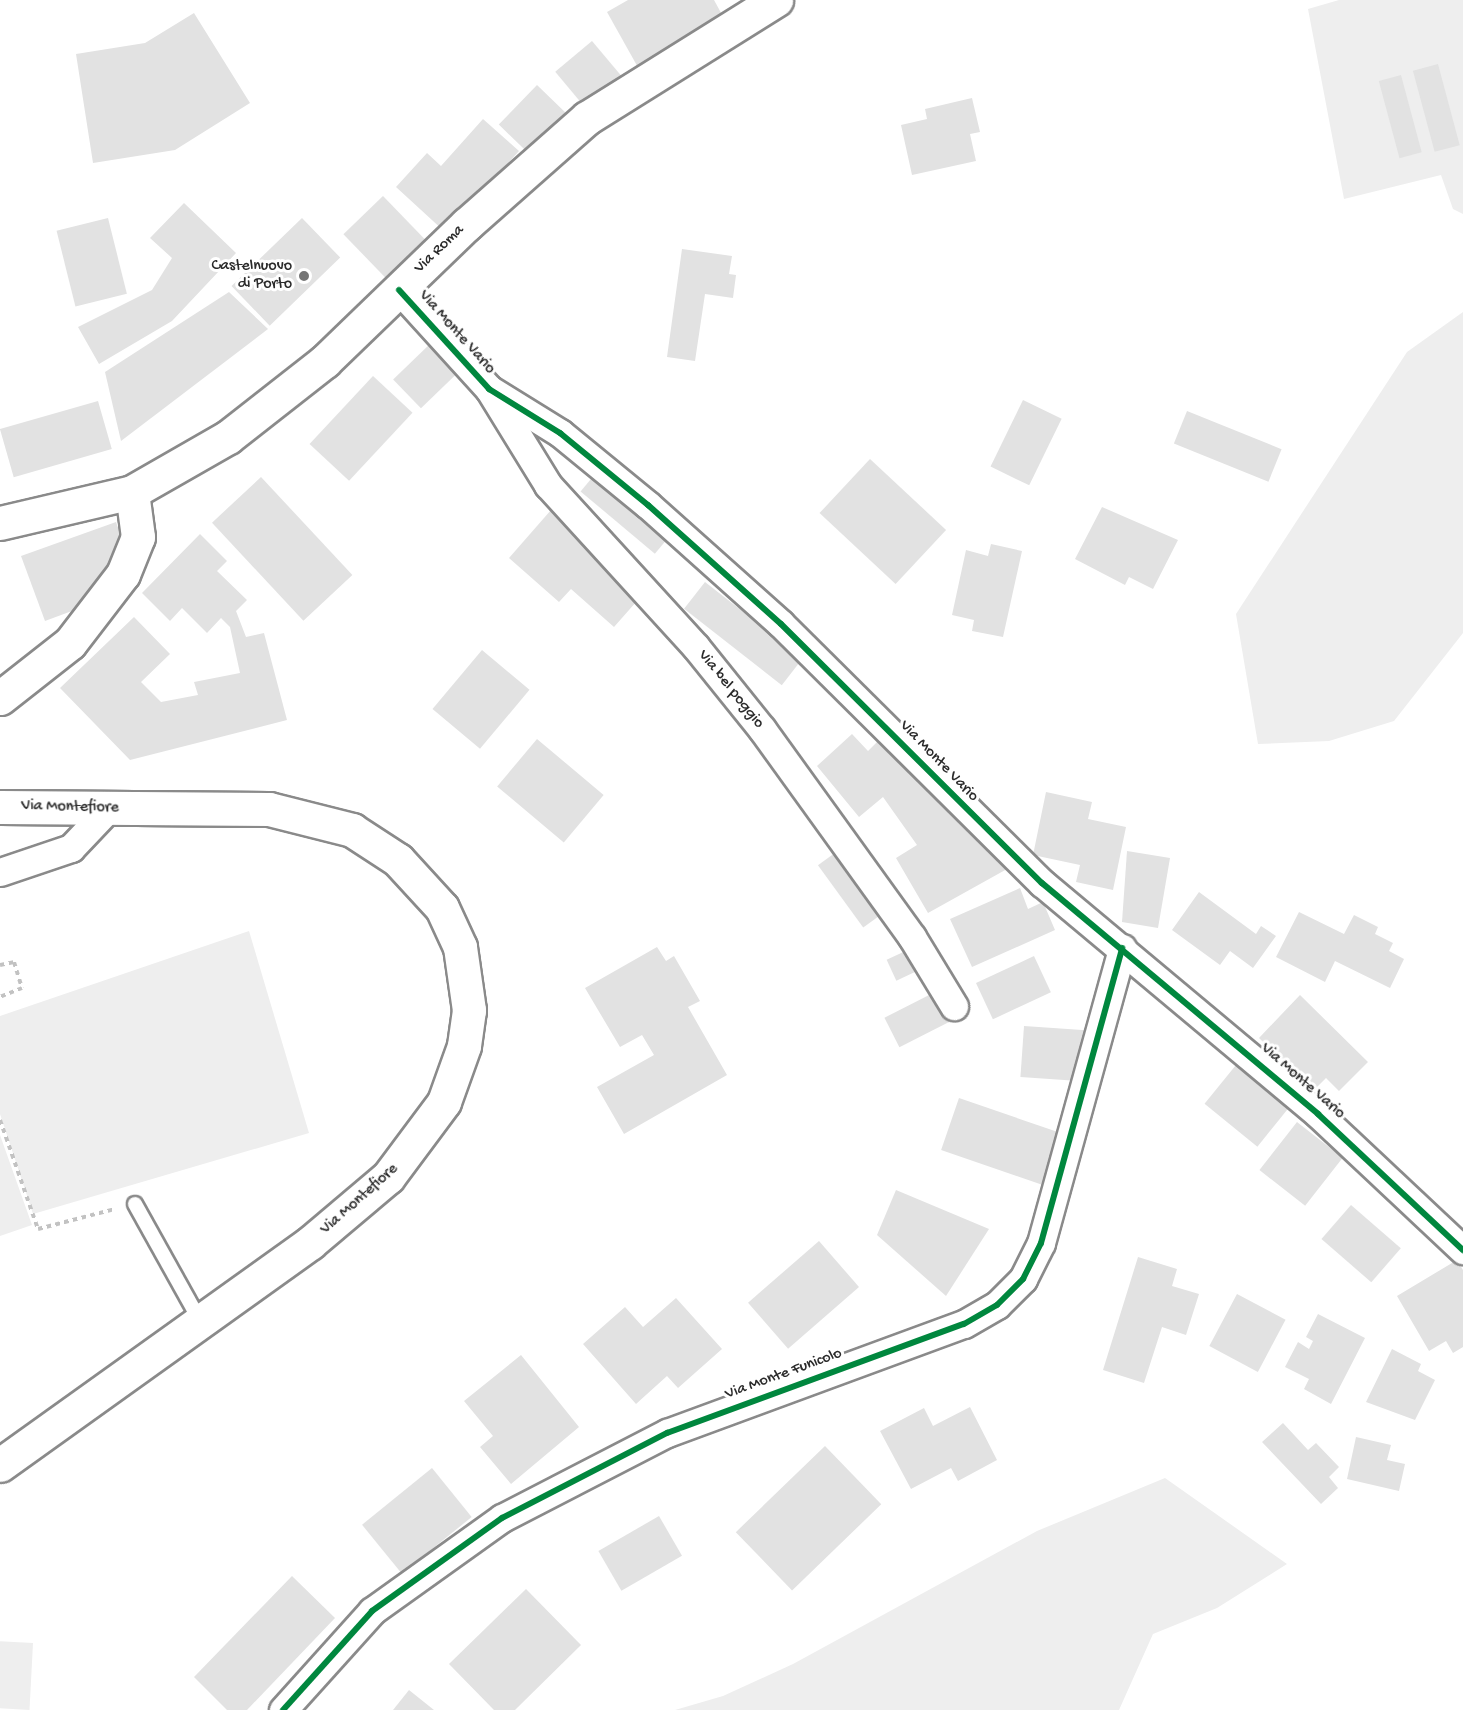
<!DOCTYPE html>
<html>
<head>
<meta charset="utf-8">
<style>
  body { margin:0 }
  #map { position:relative; width:1463px; height:1710px; overflow:hidden; background:#fff; font-family:"Gochi Hand",sans-serif }
  div>[style] { position:absolute }
  .built>* { inset:0; background:#eee; transform-origin:0 0 }
  .building>* { inset:0; background:#e2e2e2; transform-origin:0 0 }
  .path>* { height:4px; margin-top:-2px; transform-origin:0; background:repeating-linear-gradient(90deg,#c2c2c2 0 4.5px,transparent 0 9px) }
  .roads { filter:drop-shadow(2px 0 #8a8a8a) drop-shadow(-2px 0 #8a8a8a) drop-shadow(0 2px #8a8a8a) drop-shadow(0 -2px #8a8a8a) }
  .lane>* { height:14px; margin:-7px; padding:0 7px; transform-origin:7px; border-radius:7px; background:#fff }
  .street>* { height:27px; margin:-13.5px; padding:0 13.5px; transform-origin:13.5px; border-radius:13.5px; background:#fff }
  .secondary>* { height:33px; margin:-16.5px; padding:0 16.5px; transform-origin:16.5px; border-radius:16.5px; background:#fff }
  .cycleway>* { height:6px; margin:-3px; padding:0 3px; transform-origin:3px; border-radius:3px; background:#00873e }
  .dots>* { width:16px; height:16px; translate:-50% -50%; box-sizing:border-box; border:3px solid #fff; border-radius:50% }
  span { translate:-50% -50%; white-space:nowrap; text-align:center; line-height:1.15; -webkit-text-stroke:6px #fff; paint-order:stroke }
  .street-label { font-size:16px; color:#2b2b2b }
  .poi-label { font-size:16px; color:#2b2b2b }
  .right { translate:-100% -50%; text-align:right }
</style>
</head>
<body>
<div id="map">
  <div class="built">
    <div style="clip-path:polygon(1339px 0,1463px 0,1463px 214px,1453px 209px,1441px 175px,1344px 199px,1308px 9px)"></div>
    <div style="clip-path:polygon(1463px 312px,1463px 633px,1394px 721px,1329px 741px,1258px 744px,1236px 614px,1407px 352px)"></div>
    <div style="clip-path:polygon(249px 931px,309px 1133px,33px 1214px,0 1114px,0 1016px)"></div>
    <div style="clip-path:polygon(0 1135px,32px 1225px,0 1236px)"></div>
    <div style="clip-path:polygon(1165px 1478px,1287px 1564px,1217px 1608px,1153px 1634px,1119px 1710px,675px 1710px,723px 1696px,793px 1664px,1037px 1531px)"></div>
    <div style="left:33px;top:1643px;width:67px;height:33px;rotate:93deg"></div>
  </div>
  <div class="building">
    <div style="clip-path:polygon(628px 0,714px 0,726px 22px,640px 71px,607px 12px)"></div>
    <div style="clip-path:polygon(194px 13px,250px 103px,175px 150px,93px 163px,76px 54px,145px 43px)"></div>
    <div style="left:592px;top:41px;width:51px;height:48px;rotate:50deg"></div>
    <div style="left:1438px;top:64px;width:84px;height:26px;rotate:75deg"></div>
    <div style="left:1401px;top:75px;width:80px;height:23px;rotate:75deg"></div>
    <div style="left:537px;top:85px;width:46px;height:55px;rotate:44deg"></div>
    <div style="clip-path:polygon(972px 98px,980px 132px,970px 134px,976px 161px,912px 175px,901px 125px,927px 119px,925px 109px)"></div>
    <div style="clip-path:polygon(483px 119px,519px 151px,445px 232px,396px 187px,427px 153px,441px 166px)"></div>
    <div style="left:383px;top:196px;width:72px;height:55px;rotate:46deg"></div>
    <div style="clip-path:polygon(184px 203px,236px 253px,172px 321px,99px 364px,78px 327px,152px 290px,172px 258px,150px 238px)"></div>
    <div style="left:108px;top:218px;width:78px;height:53px;rotate:76deg"></div>
    <div style="left:302px;top:218px;width:55px;height:98px;rotate:46deg"></div>
    <div style="clip-path:polygon(682px 249px,732px 256px,729px 274px,736px 275px,733px 298px,705px 294px,695px 361px,667px 357px)"></div>
    <div style="clip-path:polygon(229px 292px,268px 329px,121px 441px,105px 372px)"></div>
    <div style="left:432px;top:342px;width:40px;height:54px;rotate:46deg"></div>
    <div style="left:373px;top:376px;width:54px;height:93px;rotate:43deg"></div>
    <div style="left:1023px;top:400px;width:43px;height:74px;rotate:26deg"></div>
    <div style="left:98px;top:401px;width:50px;height:102px;rotate:74deg"></div>
    <div style="left:1187px;top:411px;width:102px;height:35px;rotate:22deg"></div>
    <div style="left:870px;top:459px;width:104px;height:74px;rotate:43deg"></div>
    <div style="left:596px;top:473px;width:97px;height:24px;rotate:40deg"></div>
    <div style="left:261px;top:477px;width:134px;height:67px;rotate:47deg"></div>
    <div style="clip-path:polygon(1102px 507px,1178px 540px,1153px 589px,1129px 577px,1125px 585px,1075px 559px)"></div>
    <div style="clip-path:polygon(551px 510px,644px 593px,614px 627px,571px 589px,559px 602px,509px 558px)"></div>
    <div style="clip-path:polygon(116px 522px,127px 554px,96px 602px,45px 621px,21px 556px)"></div>
    <div style="clip-path:polygon(200px 534px,227px 561px,217px 571px,247px 600px,236px 611px,246px 637px,264px 633px,287px 720px,130px 760px,60px 688px,134px 617px,170px 654px,141px 682px,161px 702px,198px 695px,194px 682px,240px 673px,230px 627px,221px 618px,207px 633px,182px 608px,170px 621px,142px 593px)"></div>
    <div style="clip-path:polygon(991px 544px,1022px 551px,1003px 637px,972px 631px,974px 620px,952px 615px,966px 550px,988px 556px)"></div>
    <div style="left:705px;top:582px;width:124px;height:34px;rotate:38deg"></div>
    <div style="left:482px;top:650px;width:62px;height:77px;rotate:40deg"></div>
    <div style="clip-path:polygon(852px 734px,868px 751px,882px 737px,1007px 869px,928px 913px,896px 858px,917px 845px,883px 797px,859px 817px,817px 766px)"></div>
    <div style="left:537px;top:739px;width:87px;height:62px;rotate:40deg"></div>
    <div style="clip-path:polygon(1046px 792px,1092px 802px,1088px 819px,1126px 827px,1113px 890px,1076px 882px,1080px 865px,1033px 855px)"></div>
    <div style="left:839px;top:850px;width:77px;height:26px;rotate:54deg"></div>
    <div style="clip-path:polygon(1127px 851px,1170px 858px,1158px 928px,1122px 922px)"></div>
    <div style="clip-path:polygon(1020px 888px,1028px 909px,1043px 902px,1055px 930px,972px 967px,950px 919px)"></div>
    <div style="clip-path:polygon(1199px 892px,1256px 934px,1261px 926px,1276px 936px,1253px 968px,1230px 951px,1220px 965px,1172px 930px)"></div>
    <div style="clip-path:polygon(1299px 912px,1344px 934px,1354px 915px,1378px 927px,1375px 934px,1393px 943px,1389px 951px,1404px 959px,1390px 988px,1335px 961px,1325px 982px,1276px 957px)"></div>
    <div style="clip-path:polygon(657px 947px,666px 961px,674px 956px,700px 1001px,688px 1007px,727px 1075px,624px 1134px,597px 1087px,654px 1055px,642px 1035px,620px 1047px,585px 988px)"></div>
    <div style="left:912px;top:948px;width:23px;height:28px;rotate:65deg"></div>
    <div style="left:1034px;top:956px;width:40px;height:64px;rotate:65deg"></div>
    <div style="left:937px;top:991px;width:33px;height:59px;rotate:63deg"></div>
    <div style="clip-path:polygon(1300px 995px,1368px 1062px,1339px 1091px,1326px 1078px,1313px 1091px,1259px 1038px)"></div>
    <div style="left:1024px;top:1026px;width:62px;height:51px;rotate:4deg"></div>
    <div style="left:1236px;top:1065px;width:68px;height:50px;rotate:39deg"></div>
    <div style="left:959px;top:1098px;width:106px;height:55px;rotate:19deg"></div>
    <div style="left:1297px;top:1122px;width:58px;height:61px;rotate:38deg"></div>
    <div style="clip-path:polygon(896px 1190px,989px 1229px,946px 1296px,877px 1235px)"></div>
    <div style="left:1351px;top:1205px;width:66px;height:45px;rotate:41deg"></div>
    <div style="left:819px;top:1241px;width:61px;height:94px;rotate:49deg"></div>
    <div style="clip-path:polygon(1138px 1257px,1177px 1269px,1172px 1286px,1199px 1294px,1186px 1335px,1162px 1327px,1144px 1383px,1103px 1370px)"></div>
    <div style="clip-path:polygon(1457px 1260px,1463px 1270px,1463px 1347px,1453px 1353px,1446px 1341px,1429px 1351px,1397px 1296px)"></div>
    <div style="left:1237px;top:1294px;width:55px;height:59px;rotate:28deg"></div>
    <div style="clip-path:polygon(676px 1298px,722px 1349px,678px 1388px,667px 1376px,636px 1404px,583px 1344px,625px 1307px,643px 1327px)"></div>
    <div style="clip-path:polygon(1318px 1314px,1365px 1338px,1331px 1404px,1304px 1389px,1309px 1379px,1285px 1367px,1298px 1342px,1309px 1349px,1313px 1341px,1306px 1337px)"></div>
    <div style="clip-path:polygon(1392px 1349px,1421px 1364px,1418px 1371px,1435px 1380px,1415px 1420px,1366px 1402px)"></div>
    <div style="clip-path:polygon(521px 1355px,579px 1427px,511px 1484px,480px 1447px,493px 1436px,464px 1401px)"></div>
    <div style="clip-path:polygon(970px 1407px,997px 1460px,958px 1481px,951px 1468px,911px 1489px,880px 1431px,924px 1408px,933px 1426px)"></div>
    <div style="clip-path:polygon(1283px 1423px,1308px 1450px,1316px 1443px,1339px 1467px,1329px 1477px,1338px 1488px,1321px 1504px,1262px 1442px)"></div>
    <div style="clip-path:polygon(1356px 1437px,1391px 1445px,1387px 1460px,1405px 1464px,1399px 1491px,1347px 1479px)"></div>
    <div style="left:825px;top:1446px;width:81px;height:124px;rotate:46deg"></div>
    <div style="left:432px;top:1468px;width:63px;height:90px;rotate:51deg"></div>
    <div style="left:659px;top:1516px;width:46px;height:70px;rotate:60deg"></div>
    <div style="clip-path:polygon(292px 1576px,335px 1618px,247px 1710px,227px 1710px,194px 1677px)"></div>
    <div style="clip-path:polygon(526px 1589px,581px 1645px,515px 1710px,494px 1710px,449px 1664px)"></div>
    <div style="clip-path:polygon(409px 1690px,434px 1710px,393px 1710px)"></div>
  </div>
  <div class="path">
    <div style="left:0;top:965px;width:14px;rotate:-12deg"></div>
    <div style="left:14px;top:962px;width:27px;rotate:73deg"></div>
    <div style="left:22px;top:988px;width:24px;rotate:158deg"></div>
    <div style="left:0;top:1120px;width:115px;rotate:70.8deg"></div>
    <div style="left:38px;top:1229px;width:80px;rotate:-14.6deg"></div>
  </div>
  <div class="roads">
    <div class="lane">
      <div style="left:135px;top:1204px;width:134px;rotate:60.9deg"></div>
    </div>
    <div class="street">
      <div style="left:399px;top:290px;width:134px;rotate:47.7deg"></div>
      <div style="left:489px;top:389px;width:84px;rotate:31.8deg"></div>
      <div style="left:560px;top:433px;width:114px;rotate:39.3deg"></div>
      <div style="left:648px;top:505px;width:178px;rotate:41.8deg"></div>
      <div style="left:781px;top:624px;width:368px;rotate:44.8deg"></div>
      <div style="left:1042px;top:883px;width:360px;rotate:39.9deg"></div>
      <div style="left:1318px;top:1114px;width:199px;rotate:43.2deg"></div>
      <div style="left:489px;top:389px;width:113px;rotate:58.4deg"></div>
      <div style="left:548px;top:485px;width:219px;rotate:47.6deg"></div>
      <div style="left:696px;top:647px;width:105px;rotate:51.2deg"></div>
      <div style="left:762px;top:729px;width:256px;rotate:54.2deg"></div>
      <div style="left:912px;top:937px;width:81px;rotate:58.7deg"></div>
      <div style="left:0;top:872px;width:75px;rotate:-18.7deg"></div>
      <div style="left:71px;top:848px;width:52px;rotate:-46.5deg"></div>
      <div style="left:283px;top:1710px;width:133px;rotate:-48deg"></div>
      <div style="left:372px;top:1611px;width:160px;rotate:-35.6deg"></div>
      <div style="left:502px;top:1518px;width:186px;rotate:-27.3deg"></div>
      <div style="left:667px;top:1433px;width:316px;rotate:-20.2deg"></div>
      <div style="left:964px;top:1324px;width:38px;rotate:-30deg"></div>
      <div style="left:997px;top:1305px;width:37px;rotate:-45deg"></div>
      <div style="left:1023px;top:1279px;width:40px;rotate:-63.4deg"></div>
      <div style="left:1041px;top:1243px;width:306px;rotate:-74.6deg"></div>
    </div>
    <div class="secondary">
      <div style="left:0;top:523px;width:136px;rotate:-13.2deg"></div>
      <div style="left:132px;top:492px;width:111px;rotate:-29.8deg"></div>
      <div style="left:228px;top:437px;width:123px;rotate:-38.1deg"></div>
      <div style="left:325px;top:361px;width:197px;rotate:-44deg"></div>
      <div style="left:467px;top:224px;width:160px;rotate:-41.5deg"></div>
      <div style="left:587px;top:118px;width:223px;rotate:-32deg"></div>
      <div style="left:0;top:698px;width:89px;rotate:-38.2deg"></div>
      <div style="left:70px;top:643px;width:87px;rotate:-52.5deg"></div>
      <div style="left:123px;top:574px;width:40px;rotate:-68deg"></div>
      <div style="left:138px;top:537px;width:45px;rotate:-97.6deg"></div>
      <div style="left:0;top:807px;width:269px;rotate:0.4deg"></div>
      <div style="left:269px;top:809px;width:86px;rotate:14.2deg"></div>
      <div style="left:352px;top:830px;width:55px;rotate:33.1deg"></div>
      <div style="left:398px;top:860px;width:65px;rotate:47.5deg"></div>
      <div style="left:442px;top:908px;width:43px;rotate:65.2deg"></div>
      <div style="left:460px;top:947px;width:64px;rotate:81.9deg"></div>
      <div style="left:469px;top:1010px;width:36px;rotate:98deg"></div>
      <div style="left:464px;top:1046px;width:59px;rotate:109.7deg"></div>
      <div style="left:444px;top:1102px;width:94px;rotate:126.7deg"></div>
      <div style="left:388px;top:1177px;width:102px;rotate:139.8deg"></div>
      <div style="left:310px;top:1243px;width:381px;rotate:144.4deg"></div>
    </div>
  </div>
  <div class="cycleway">
    <div style="left:399px;top:290px;width:134px;rotate:47.7deg"></div>
    <div style="left:489px;top:389px;width:84px;rotate:31.8deg"></div>
    <div style="left:560px;top:433px;width:114px;rotate:39.3deg"></div>
    <div style="left:648px;top:505px;width:178px;rotate:41.8deg"></div>
    <div style="left:781px;top:624px;width:368px;rotate:44.8deg"></div>
    <div style="left:1042px;top:883px;width:360px;rotate:39.9deg"></div>
    <div style="left:1318px;top:1114px;width:199px;rotate:43.2deg"></div>
    <div style="left:283px;top:1710px;width:133px;rotate:-48deg"></div>
    <div style="left:372px;top:1611px;width:160px;rotate:-35.6deg"></div>
    <div style="left:502px;top:1518px;width:186px;rotate:-27.3deg"></div>
    <div style="left:667px;top:1433px;width:316px;rotate:-20.2deg"></div>
    <div style="left:964px;top:1324px;width:38px;rotate:-30deg"></div>
    <div style="left:997px;top:1305px;width:37px;rotate:-45deg"></div>
    <div style="left:1023px;top:1279px;width:40px;rotate:-63.4deg"></div>
    <div style="left:1041px;top:1243px;width:306px;rotate:-74.6deg"></div>
  </div>
  <div class="dots">
    <div style="left:304px;top:276px;background:#757575"></div>
  </div>
  <div class="street-label">
    <span style="left:440px;top:250px;rotate:-44deg">Via Roma</span>
    <span style="left:456px;top:333px;rotate:48deg">Via Monte Vario</span>
    <span style="left:730px;top:690px;rotate:51deg">Via bel poggio</span>
    <span style="left:938px;top:762px;rotate:46deg">Via Monte Vario</span>
    <span style="left:70px;top:808px;rotate:1deg">Via Montefiore</span>
    <span style="left:1302px;top:1082px;rotate:41deg">Via Monte Vario</span>
    <span style="left:360px;top:1200px;rotate:-42deg">Via Montefiore</span>
    <span style="left:784px;top:1375px;rotate:-20deg">Via Monte Funicolo</span>
  </div>
  <div class="poi-label">
    <span class="right" style="left:292px;top:276px">Castelnuovo<br>di Porto</span>
  </div>
</div>
</body>
</html>
